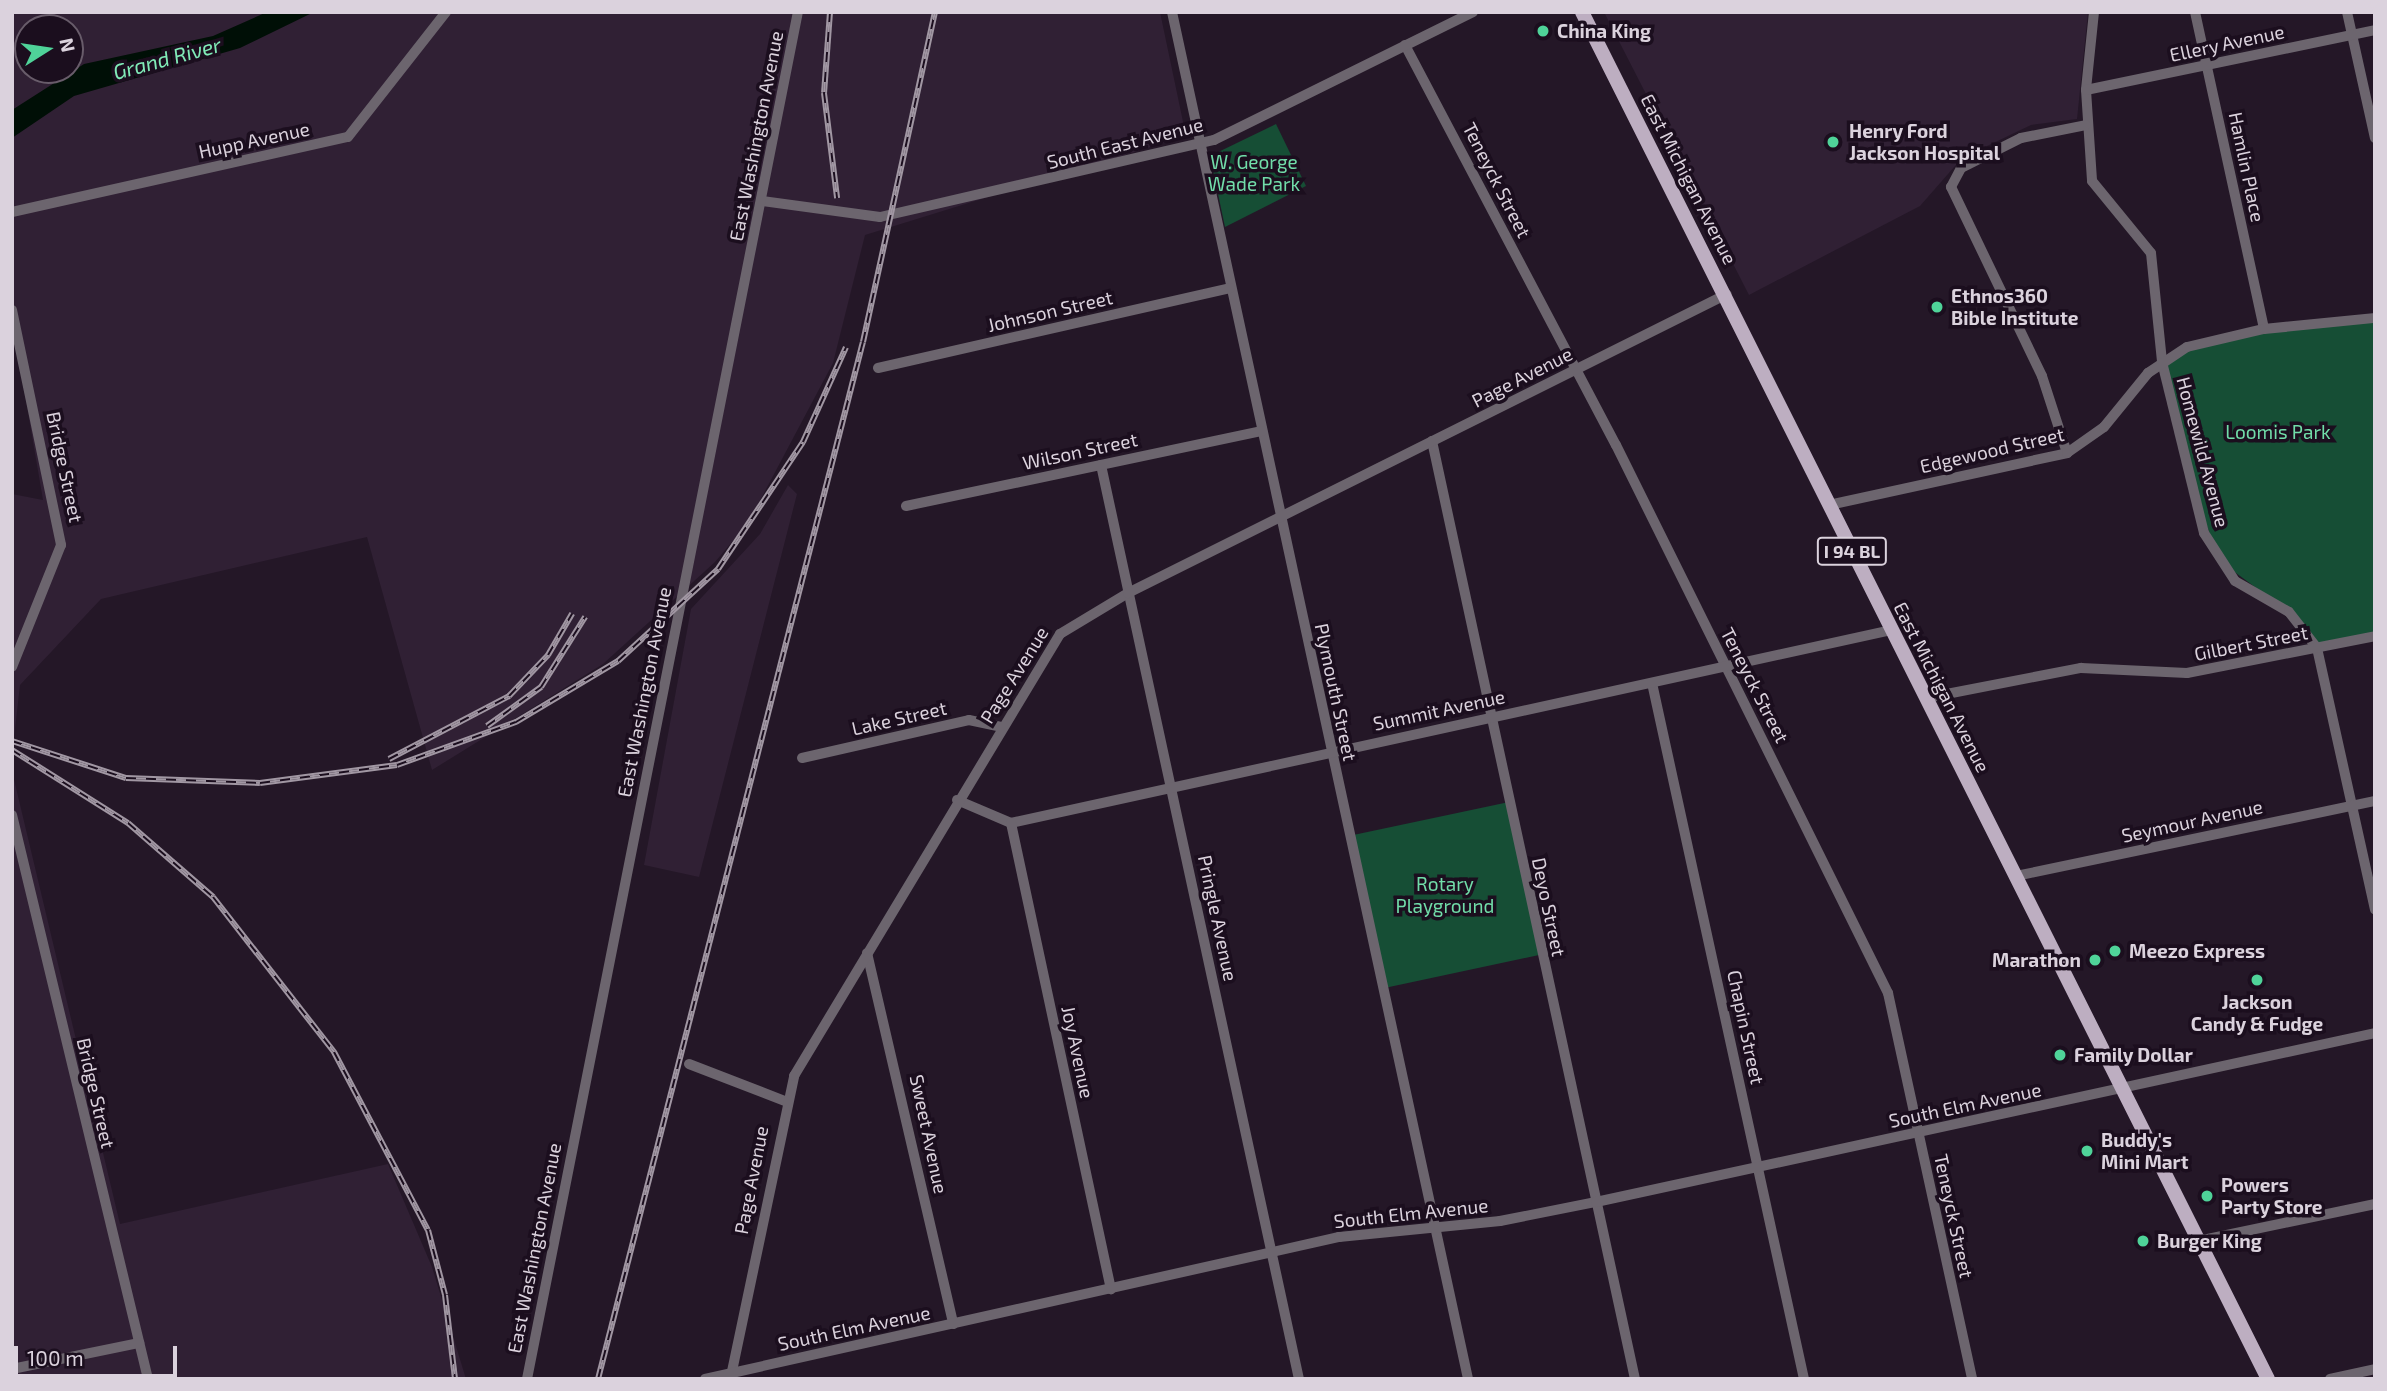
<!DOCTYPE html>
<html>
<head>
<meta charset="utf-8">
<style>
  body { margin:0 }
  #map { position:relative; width:2387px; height:1391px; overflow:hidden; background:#241727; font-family:"Exo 2",sans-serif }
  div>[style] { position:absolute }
  .built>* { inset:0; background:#302034 }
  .green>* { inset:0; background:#164e35; transform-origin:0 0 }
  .water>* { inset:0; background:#000f06 }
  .minor>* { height:10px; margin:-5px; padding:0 5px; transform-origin:5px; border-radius:5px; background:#6c656e }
  .major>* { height:14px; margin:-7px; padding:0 7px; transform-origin:7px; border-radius:7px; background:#bdaec1 }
  .rail>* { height:6px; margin-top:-3px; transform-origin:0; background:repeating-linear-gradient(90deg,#1b0e1e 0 10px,#a197a3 0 20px); box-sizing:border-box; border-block:2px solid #a197a3 }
  .dots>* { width:19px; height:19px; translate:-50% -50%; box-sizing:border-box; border:4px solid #1b0e1e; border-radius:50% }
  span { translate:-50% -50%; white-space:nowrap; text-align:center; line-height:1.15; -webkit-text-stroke:7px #1b0e1e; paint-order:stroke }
  .shield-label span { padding:2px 5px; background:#1b0e1e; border:2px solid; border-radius:5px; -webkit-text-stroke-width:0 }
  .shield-label { font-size:18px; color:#dbd2dd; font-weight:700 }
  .poi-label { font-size:19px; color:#dbd2dd; font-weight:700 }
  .left { translate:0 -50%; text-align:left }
  .right { translate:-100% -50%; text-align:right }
  .street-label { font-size:19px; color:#dbd2dd }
  .park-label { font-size:19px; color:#71dda9 }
  .water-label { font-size:21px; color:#81ecb8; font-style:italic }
  .frame { position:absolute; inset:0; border:14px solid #dbd2dd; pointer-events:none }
  .north { position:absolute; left:14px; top:14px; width:70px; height:70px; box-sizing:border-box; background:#1b0e1e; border:2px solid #685c6a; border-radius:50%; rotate:78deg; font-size:19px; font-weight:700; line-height:28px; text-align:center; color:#dbd2dd }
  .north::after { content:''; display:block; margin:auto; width:24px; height:32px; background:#4fd399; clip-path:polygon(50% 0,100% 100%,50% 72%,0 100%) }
  .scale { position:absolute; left:14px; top:1346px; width:163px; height:32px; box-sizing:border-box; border:4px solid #dbd2dd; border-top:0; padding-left:9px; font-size:21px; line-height:24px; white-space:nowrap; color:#dbd2dd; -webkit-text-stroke:5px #1b0e1e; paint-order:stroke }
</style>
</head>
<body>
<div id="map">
  <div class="built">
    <div style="clip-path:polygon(evenodd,12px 12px,1160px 12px,1186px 136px,865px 235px,833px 363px,748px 523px,715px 562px,603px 664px,432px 770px,367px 537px,101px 599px,20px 685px,12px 756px,12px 494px,43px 500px,12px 319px,12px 12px,28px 28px,70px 28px,70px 70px,28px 70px,28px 28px)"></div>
    <div style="clip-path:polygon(1604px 12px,2088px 12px,2077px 119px,2031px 125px,1962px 158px,1920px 206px,1749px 295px)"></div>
    <div style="clip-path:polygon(788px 485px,797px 494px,699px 877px,644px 865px,691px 609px,760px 534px)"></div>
    <div style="clip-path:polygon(12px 771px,120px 1224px,388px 1164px,432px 1267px,466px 1379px,12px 1379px)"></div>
  </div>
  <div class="green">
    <div style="clip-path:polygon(1276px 124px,1306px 186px,1225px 227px,1210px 156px)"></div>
    <div style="clip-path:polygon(2375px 318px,2375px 636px,2317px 648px,2289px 612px,2221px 562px,2195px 496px,2162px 362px,2206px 340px)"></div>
    <div style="left:1509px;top:802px;width:156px;height:164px;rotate:78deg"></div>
  </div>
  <div class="water">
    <div style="clip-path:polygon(267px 12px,314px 12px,240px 48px,74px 96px,12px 138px,12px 110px,84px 64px,213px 36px)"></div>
  </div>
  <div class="minor">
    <div style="left:1172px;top:12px;width:1399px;rotate:77.78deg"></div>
    <div style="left:2094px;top:12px;width:78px;rotate:95.9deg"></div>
    <div style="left:2086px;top:90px;width:91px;rotate:86.2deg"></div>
    <div style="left:2092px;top:181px;width:93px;rotate:50.7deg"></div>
    <div style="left:2151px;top:253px;width:110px;rotate:84.2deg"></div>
    <div style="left:2162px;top:362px;width:176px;rotate:76.2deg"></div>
    <div style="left:2204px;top:533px;width:57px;rotate:57.1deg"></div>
    <div style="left:2235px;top:581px;width:62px;rotate:29.9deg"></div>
    <div style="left:2289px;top:612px;width:46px;rotate:52.1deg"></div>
    <div style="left:2317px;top:648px;width:268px;rotate:77.5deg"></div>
    <div style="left:2195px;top:12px;width:324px;rotate:77.7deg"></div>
    <div style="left:2347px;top:12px;width:129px;rotate:77.5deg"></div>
    <div style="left:1405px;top:45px;width:452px;rotate:62.2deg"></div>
    <div style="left:1616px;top:445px;width:612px;rotate:63.6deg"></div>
    <div style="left:1888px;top:993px;width:395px;rotate:77.7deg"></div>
    <div style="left:2086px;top:90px;width:295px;rotate:-11.7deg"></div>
    <div style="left:762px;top:201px;width:119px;rotate:7.7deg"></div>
    <div style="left:880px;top:217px;width:343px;rotate:-13deg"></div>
    <div style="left:1214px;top:140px;width:289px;rotate:-26.3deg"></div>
    <div style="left:12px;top:212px;width:344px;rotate:-12.6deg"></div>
    <div style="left:348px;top:137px;width:159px;rotate:-51.9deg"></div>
    <div style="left:12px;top:310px;width:240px;rotate:78.2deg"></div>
    <div style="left:61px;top:545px;width:131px;rotate:111.9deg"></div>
    <div style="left:878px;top:368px;width:361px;rotate:-12.8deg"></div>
    <div style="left:1432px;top:441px;width:960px;rotate:77.79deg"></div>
    <div style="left:2067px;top:453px;width:81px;rotate:-108deg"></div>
    <div style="left:2042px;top:376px;width:210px;rotate:-115.7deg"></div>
    <div style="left:1951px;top:187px;width:21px;rotate:-62deg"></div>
    <div style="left:1961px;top:168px;width:67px;rotate:-26.6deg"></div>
    <div style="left:2021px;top:138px;width:66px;rotate:-11.3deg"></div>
    <div style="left:1101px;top:465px;width:935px;rotate:77.78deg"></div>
    <div style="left:1829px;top:505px;width:244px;rotate:-12.3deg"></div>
    <div style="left:2067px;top:453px;width:45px;rotate:-35.1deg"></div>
    <div style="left:2104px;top:427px;width:70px;rotate:-50.8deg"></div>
    <div style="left:2148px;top:373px;width:47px;rotate:-33.7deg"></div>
    <div style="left:2187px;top:347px;width:79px;rotate:-13.2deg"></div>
    <div style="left:2264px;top:329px;width:112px;rotate:-5.7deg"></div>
    <div style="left:906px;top:506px;width:364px;rotate:-11.9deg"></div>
    <div style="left:1652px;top:683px;width:712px;rotate:77.68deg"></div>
    <div style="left:1926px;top:698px;width:158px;rotate:-11deg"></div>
    <div style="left:2081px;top:668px;width:106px;rotate:2.7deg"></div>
    <div style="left:2187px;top:673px;width:192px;rotate:-11.1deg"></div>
    <div style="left:802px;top:758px;width:171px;rotate:-12.8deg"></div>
    <div style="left:969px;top:720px;width:34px;rotate:12deg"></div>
    <div style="left:957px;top:800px;width:59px;rotate:23.1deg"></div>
    <div style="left:1011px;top:823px;width:902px;rotate:-12.36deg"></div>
    <div style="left:12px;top:815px;width:580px;rotate:76.44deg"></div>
    <div style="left:1011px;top:823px;width:477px;rotate:77.9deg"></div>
    <div style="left:2016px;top:876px;width:367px;rotate:-11.8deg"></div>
    <div style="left:867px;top:953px;width:381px;rotate:76.9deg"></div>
    <div style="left:689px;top:1064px;width:103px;rotate:21.1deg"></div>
    <div style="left:2198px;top:1241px;width:181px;rotate:-11.8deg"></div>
    <div style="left:12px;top:1369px;width:130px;rotate:-11.6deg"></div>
    <div style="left:731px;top:1376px;width:307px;rotate:-78.1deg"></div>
    <div style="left:794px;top:1076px;width:516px;rotate:-58.96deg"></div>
    <div style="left:1060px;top:634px;width:79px;rotate:-31.1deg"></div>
    <div style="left:1128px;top:593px;width:669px;rotate:-26.53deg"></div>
    <div style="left:527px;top:1379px;width:1394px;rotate:-78.79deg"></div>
    <div style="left:705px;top:1379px;width:650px;rotate:-12.62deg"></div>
    <div style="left:1339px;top:1237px;width:162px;rotate:-5.7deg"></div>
    <div style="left:1500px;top:1221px;width:98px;rotate:-11.2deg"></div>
    <div style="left:1596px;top:1202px;width:797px;rotate:-12.24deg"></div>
    <div style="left:2330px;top:1379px;width:46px;rotate:-12.5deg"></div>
  </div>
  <div class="major">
    <div style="left:1582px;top:12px;width:1529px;rotate:63.35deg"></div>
  </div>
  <div class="rail">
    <div style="left:830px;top:12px;width:81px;rotate:94.2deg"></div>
    <div style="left:824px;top:93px;width:106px;rotate:82.9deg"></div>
    <div style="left:487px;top:726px;width:67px;rotate:-35.8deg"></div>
    <div style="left:541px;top:687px;width:83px;rotate:-57.8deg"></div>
    <div style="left:12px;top:741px;width:120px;rotate:18deg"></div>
    <div style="left:126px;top:778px;width:134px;rotate:2.1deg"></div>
    <div style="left:260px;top:783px;width:138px;rotate:-7.5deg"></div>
    <div style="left:397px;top:765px;width:127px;rotate:-19.9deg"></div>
    <div style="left:516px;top:722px;width:119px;rotate:-30.9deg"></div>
    <div style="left:618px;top:661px;width:136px;rotate:-42.6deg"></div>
    <div style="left:718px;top:569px;width:153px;rotate:-56.2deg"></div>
    <div style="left:803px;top:442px;width:104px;rotate:-65.6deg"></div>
    <div style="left:12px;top:750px;width:137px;rotate:32.2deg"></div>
    <div style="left:128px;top:823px;width:113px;rotate:41deg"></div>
    <div style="left:213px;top:897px;width:197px;rotate:52deg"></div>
    <div style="left:334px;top:1052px;width:201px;rotate:62.2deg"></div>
    <div style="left:428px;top:1230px;width:67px;rotate:75.3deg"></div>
    <div style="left:445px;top:1295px;width:85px;rotate:83.2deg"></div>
    <div style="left:389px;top:759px;width:136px;rotate:-27.7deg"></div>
    <div style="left:509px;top:696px;width:57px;rotate:-46.4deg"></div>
    <div style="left:548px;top:655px;width:48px;rotate:-59.7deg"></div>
    <div style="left:598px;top:1379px;width:1070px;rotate:-75.67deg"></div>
    <div style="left:863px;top:342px;width:338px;rotate:-77.7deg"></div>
  </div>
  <div class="dots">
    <div style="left:1543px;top:31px;background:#4fd399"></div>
    <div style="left:1833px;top:142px;background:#4fd399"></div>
    <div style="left:1937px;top:307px;background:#4fd399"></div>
    <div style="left:2115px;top:951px;background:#4fd399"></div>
    <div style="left:2095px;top:960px;background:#4fd399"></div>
    <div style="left:2257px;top:980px;background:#4fd399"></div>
    <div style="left:2060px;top:1055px;background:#4fd399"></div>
    <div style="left:2087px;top:1151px;background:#4fd399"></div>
    <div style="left:2207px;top:1196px;background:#4fd399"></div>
    <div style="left:2143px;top:1241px;background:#4fd399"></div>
  </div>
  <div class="shield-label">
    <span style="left:1852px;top:551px">I 94 BL</span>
  </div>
  <div class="poi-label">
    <span class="left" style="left:1557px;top:31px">China King</span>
    <span class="left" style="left:1849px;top:142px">Henry Ford<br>Jackson Hospital</span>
    <span class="left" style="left:1951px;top:307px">Ethnos360<br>Bible Institute</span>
    <span class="left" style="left:2129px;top:951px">Meezo Express</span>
    <span class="right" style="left:2081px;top:960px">Marathon</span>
    <span style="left:2257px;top:1013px">Jackson<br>Candy &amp; Fudge</span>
    <span class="left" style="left:2074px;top:1055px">Family Dollar</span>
    <span class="left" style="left:2101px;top:1151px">Buddy's<br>Mini Mart</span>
    <span class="left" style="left:2221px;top:1196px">Powers<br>Party Store</span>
    <span class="left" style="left:2157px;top:1241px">Burger King</span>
  </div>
  <div class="street-label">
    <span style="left:2227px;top:43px;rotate:-12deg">Ellery Avenue</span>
    <span style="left:756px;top:136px;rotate:-79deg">East Washington Avenue</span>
    <span style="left:254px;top:140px;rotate:-12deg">Hupp Avenue</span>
    <span style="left:1125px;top:143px;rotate:-14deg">South East Avenue</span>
    <span style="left:2247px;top:167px;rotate:78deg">Hamlin Place</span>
    <span style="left:1689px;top:179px;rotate:63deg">East Michigan Avenue</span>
    <span style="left:1497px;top:180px;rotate:63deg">Teneyck Street</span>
    <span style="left:1050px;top:311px;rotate:-13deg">Johnson Street</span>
    <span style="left:1522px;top:377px;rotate:-27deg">Page Avenue</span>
    <span style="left:1992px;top:450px;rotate:-13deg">Edgewood Street</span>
    <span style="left:1080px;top:451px;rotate:-12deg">Wilson Street</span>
    <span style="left:2203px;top:452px;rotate:75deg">Homewild Avenue</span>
    <span style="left:65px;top:467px;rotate:78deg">Bridge Street</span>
    <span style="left:2251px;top:643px;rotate:-11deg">Gilbert Street</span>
    <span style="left:1014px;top:675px;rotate:-58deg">Page Avenue</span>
    <span style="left:1755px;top:685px;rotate:63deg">Teneyck Street</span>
    <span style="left:1942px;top:687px;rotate:63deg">East Michigan Avenue</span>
    <span style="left:644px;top:692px;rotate:-79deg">East Washington Avenue</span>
    <span style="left:1336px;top:692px;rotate:78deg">Plymouth Street</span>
    <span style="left:1439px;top:710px;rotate:-12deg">Summit Avenue</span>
    <span style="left:899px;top:718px;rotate:-13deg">Lake Street</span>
    <span style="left:2192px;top:821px;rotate:-12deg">Seymour Avenue</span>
    <span style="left:1549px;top:907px;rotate:78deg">Deyo Street</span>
    <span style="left:1218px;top:918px;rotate:78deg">Pringle Avenue</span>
    <span style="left:1746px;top:1027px;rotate:78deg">Chapin Street</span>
    <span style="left:1078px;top:1052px;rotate:78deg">Joy Avenue</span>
    <span style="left:96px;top:1093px;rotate:77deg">Bridge Street</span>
    <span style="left:1965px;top:1105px;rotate:-12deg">South Elm Avenue</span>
    <span style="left:929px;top:1134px;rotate:78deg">Sweet Avenue</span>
    <span style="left:751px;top:1180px;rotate:-79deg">Page Avenue</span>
    <span style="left:1411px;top:1213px;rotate:-6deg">South Elm Avenue</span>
    <span style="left:1954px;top:1216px;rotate:78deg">Teneyck Street</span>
    <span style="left:534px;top:1248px;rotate:-79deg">East Washington Avenue</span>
    <span style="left:854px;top:1328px;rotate:-12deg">South Elm Avenue</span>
  </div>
  <div class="park-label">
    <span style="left:1254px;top:173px">W. George<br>Wade Park</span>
    <span style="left:2278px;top:432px">Loomis Park</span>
    <span style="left:1445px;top:895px">Rotary<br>Playground</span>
  </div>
  <div class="water-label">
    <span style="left:167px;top:58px;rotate:-15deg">Grand River</span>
  </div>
  <div class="frame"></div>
  <div class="north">N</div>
  <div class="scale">100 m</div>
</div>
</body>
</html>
